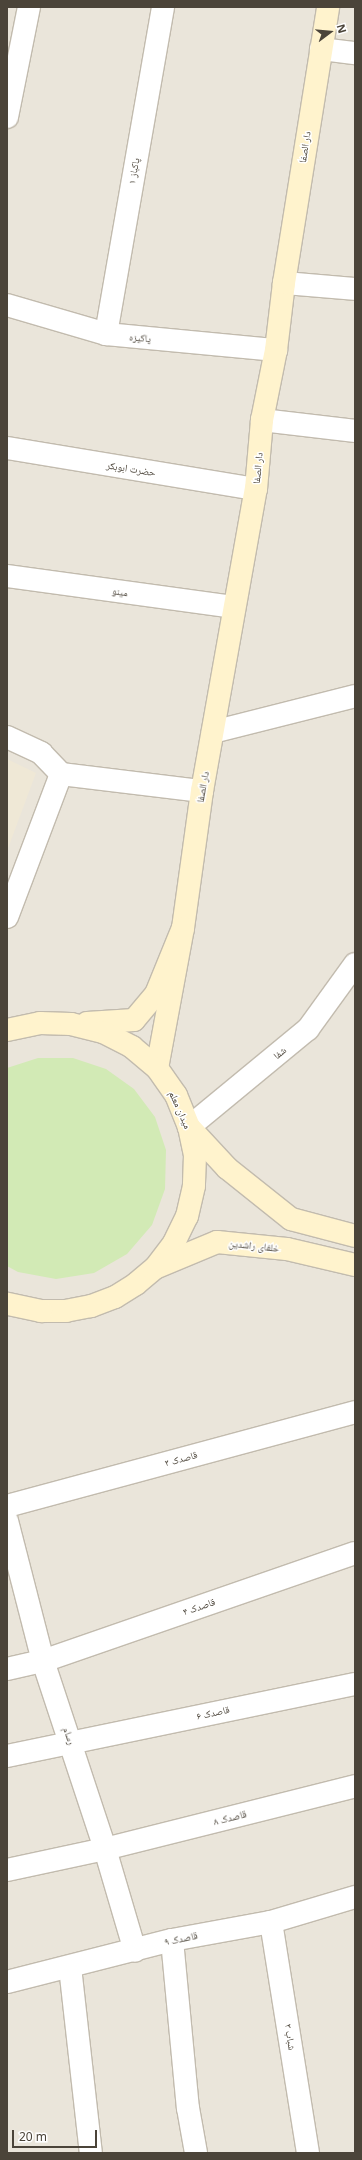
<!DOCTYPE html>
<html>
<head>
<meta charset="utf-8">
<style>
  body { margin:0 }
  #map { position:relative; width:362px; height:2160px; overflow:hidden; background:#f6f3ec; font-family:"Noto Sans","Noto Naskh Arabic",sans-serif }
  div>[style] { position:absolute }
  .residential>* { inset:0; background:#eae5da; transform-origin:0 0 }
  .education>* { inset:0; background:#efe8d6 }
  .green>* { inset:0; background:#d2eab5 }
  .roads { filter:drop-shadow(1px 0 #c2bbae) drop-shadow(-1px 0 #c2bbae) drop-shadow(0 1px #c2bbae) drop-shadow(0 -1px #c2bbae) }
  .street>* { height:22px; margin:-11px; padding:0 11px; transform-origin:11px; border-radius:11px; background:#fff }
  .secondary>* { height:22px; margin:-11px; padding:0 11px; transform-origin:11px; border-radius:11px; background:#fff3cd }
  span { translate:-50% -50%; white-space:nowrap; text-align:center; line-height:1.15; -webkit-text-stroke:3px #fff; paint-order:stroke }
  .street-label { font-size:10px; color:#4b4439 }
  .frame { position:absolute; inset:0; border:8px solid #4b4439; pointer-events:none }
  .north { position:absolute; left:310px; top:12px; width:40px; height:40px; -webkit-text-stroke:3px #fff; paint-order:stroke; rotate:74deg; font-size:11px; font-weight:700; line-height:16px; text-align:center; color:#4b4439 }
  .north::after { content:''; display:block; margin:auto; width:14px; height:18px; background:#4b4439; clip-path:polygon(50% 0,100% 100%,50% 72%,0 100%) }
  .scale { position:absolute; left:12px; top:2130px; width:85px; height:18px; box-sizing:border-box; border:2px solid #4b4439; border-top:0; padding-left:5px; font-size:12px; line-height:14px; white-space:nowrap; color:#4b4439; -webkit-text-stroke:3px #fff; paint-order:stroke }
</style>
</head>
<body>
<div id="map">
  <div class="residential">
    <div style="left:7px;top:7px;width:348px;height:2146px"></div>
  </div>
  <div class="education">
    <div style="clip-path:polygon(7px 759px,36px 773px,7px 851px)"></div>
  </div>
  <div class="green">
    <div style="clip-path:polygon(38px 1058px,73px 1058px,106px 1069px,134px 1089px,155px 1117px,166px 1150px,165px 1189px,152px 1225px,127px 1254px,94px 1273px,56px 1279px,18px 1272px,7px 1266px,7px 1068px)"></div>
  </div>
  <div class="roads">
    <div class="street">
      <div style="left:321px;top:49px;width:34px;rotate:7deg"></div>
      <div style="left:7px;top:117px;width:112px;rotate:-78.7deg"></div>
      <div style="left:284px;top:283px;width:71px;rotate:4.8deg"></div>
      <div style="left:7px;top:305px;width:103px;rotate:16.3deg"></div>
      <div style="left:106px;top:334px;width:171px;rotate:5.4deg"></div>
      <div style="left:106px;top:334px;width:332px;rotate:-80.1deg"></div>
      <div style="left:262px;top:420px;width:94px;rotate:6.7deg"></div>
      <div style="left:7px;top:448px;width:252px;rotate:9.4deg"></div>
      <div style="left:7px;top:576px;width:228px;rotate:7.8deg"></div>
      <div style="left:213px;top:732px;width:146px;rotate:-14.2deg"></div>
      <div style="left:7px;top:737px;width:38px;rotate:25deg"></div>
      <div style="left:41px;top:753px;width:29px;rotate:46deg"></div>
      <div style="left:61px;top:774px;width:142px;rotate:6.9deg"></div>
      <div style="left:7px;top:917px;width:153px;rotate:-69.3deg"></div>
      <div style="left:189px;top:1127px;width:154px;rotate:-39.5deg"></div>
      <div style="left:308px;top:1029px;width:80px;rotate:-54.1deg"></div>
      <div style="left:7px;top:1506px;width:360px;rotate:-15.1deg"></div>
      <div style="left:7px;top:1521px;width:145px;rotate:75.6deg"></div>
      <div style="left:43px;top:1661px;width:198px;rotate:71.7deg"></div>
      <div style="left:105px;top:1849px;width:106px;rotate:73.6deg"></div>
      <div style="left:7px;top:1669px;width:37px;rotate:-13deg"></div>
      <div style="left:43px;top:1661px;width:330px;rotate:-19.1deg"></div>
      <div style="left:7px;top:1756px;width:355px;rotate:-11.7deg"></div>
      <div style="left:7px;top:1870px;width:100px;rotate:-12.1deg"></div>
      <div style="left:105px;top:1849px;width:258px;rotate:-14.1deg"></div>
      <div style="left:271px;top:1922px;width:234px;rotate:80.9deg"></div>
      <div style="left:172px;top:1940px;width:169px;rotate:84.6deg"></div>
      <div style="left:188px;top:2108px;width:46px;rotate:79.9deg"></div>
      <div style="left:70px;top:1967px;width:187px;rotate:83.6deg"></div>
      <div style="left:7px;top:1982px;width:170px;rotate:-14.3deg"></div>
      <div style="left:172px;top:1940px;width:101px;rotate:-10.3deg"></div>
      <div style="left:271px;top:1922px;width:88px;rotate:-16.6deg"></div>
    </div>
    <div class="secondary">
      <div style="left:183px;top:928px;width:138px;rotate:-82.1deg"></div>
      <div style="left:202px;top:791px;width:307px;rotate:-79.9deg"></div>
      <div style="left:256px;top:489px;width:69px;rotate:-85deg"></div>
      <div style="left:262px;top:420px;width:71px;rotate:-78.7deg"></div>
      <div style="left:276px;top:350px;width:67px;rotate:-83.2deg"></div>
      <div style="left:284px;top:283px;width:279px;rotate:-80.9deg"></div>
      <div style="left:87px;top:1023px;width:47px;rotate:-3.7deg"></div>
      <div style="left:134px;top:1020px;width:34px;rotate:-50deg"></div>
      <div style="left:156px;top:994px;width:71px;rotate:-67.8deg"></div>
      <div style="left:183px;top:928px;width:142px;rotate:100.5deg"></div>
      <div style="left:7px;top:1030px;width:34px;rotate:-12deg"></div>
      <div style="left:40px;top:1023px;width:31px;rotate:2deg"></div>
      <div style="left:71px;top:1024px;width:33px;rotate:14deg"></div>
      <div style="left:103px;top:1032px;width:33px;rotate:27deg"></div>
      <div style="left:132px;top:1047px;width:33px;rotate:40deg"></div>
      <div style="left:157px;top:1068px;width:33px;rotate:55deg"></div>
      <div style="left:176px;top:1095px;width:35px;rotate:68deg"></div>
      <div style="left:189px;top:1127px;width:29px;rotate:78deg"></div>
      <div style="left:195px;top:1155px;width:31px;rotate:92deg"></div>
      <div style="left:194px;top:1186px;width:31px;rotate:103deg"></div>
      <div style="left:187px;top:1216px;width:30px;rotate:116deg"></div>
      <div style="left:174px;top:1243px;width:30px;rotate:127deg"></div>
      <div style="left:156px;top:1267px;width:26px;rotate:140deg"></div>
      <div style="left:136px;top:1284px;width:25px;rotate:148deg"></div>
      <div style="left:115px;top:1297px;width:26px;rotate:159deg"></div>
      <div style="left:91px;top:1306px;width:25px;rotate:169deg"></div>
      <div style="left:66px;top:1311px;width:25px;rotate:180deg"></div>
      <div style="left:41px;top:1311px;width:35px;rotate:-168deg"></div>
      <div style="left:189px;top:1127px;width:56px;rotate:47.2deg"></div>
      <div style="left:227px;top:1168px;width:82px;rotate:38.6deg"></div>
      <div style="left:291px;top:1219px;width:66px;rotate:14.9deg"></div>
      <div style="left:157px;top:1267px;width:65px;rotate:-22.6deg"></div>
      <div style="left:217px;top:1242px;width:70px;rotate:5.7deg"></div>
      <div style="left:287px;top:1249px;width:70px;rotate:13.2deg"></div>
    </div>
  </div>
  <div class="street-label">
    <span style="left:305px;top:147px;rotate:-81deg">دار الصفا</span>
    <span style="left:134px;top:171px;rotate:-80deg">پاکباز ۱</span>
    <span style="left:140px;top:338px;rotate:5deg">پاکیزه</span>
    <span style="left:258px;top:468px;rotate:-85deg">دار الصفا</span>
    <span style="left:131px;top:469px;rotate:9deg">حضرت ابوبکر</span>
    <span style="left:120px;top:592px;rotate:8deg">مینو</span>
    <span style="left:203px;top:787px;rotate:-80deg">دار الصفا</span>
    <span style="left:280px;top:1053px;rotate:-40deg">شفا</span>
    <span style="left:180px;top:1110px;rotate:66deg">میدان معلم</span>
    <span style="left:254px;top:1246px;rotate:6deg">خلفای راشدین</span>
    <span style="left:181px;top:1459px;rotate:-15deg">قاصدک ۲</span>
    <span style="left:199px;top:1607px;rotate:-19deg">قاصدک ۴</span>
    <span style="left:213px;top:1713px;rotate:-12deg">قاصدک ۶</span>
    <span style="left:69px;top:1736px;rotate:72deg">رسام</span>
    <span style="left:230px;top:1818px;rotate:-14deg">قاصدک ۸</span>
    <span style="left:181px;top:1939px;rotate:-12deg">قاصدک ۹</span>
    <span style="left:290px;top:2037px;rotate:81deg">شباب ۲</span>
  </div>
  <div class="frame"></div>
  <div class="north">N</div>
  <div class="scale">20 m</div>
</div>
</body>
</html>
